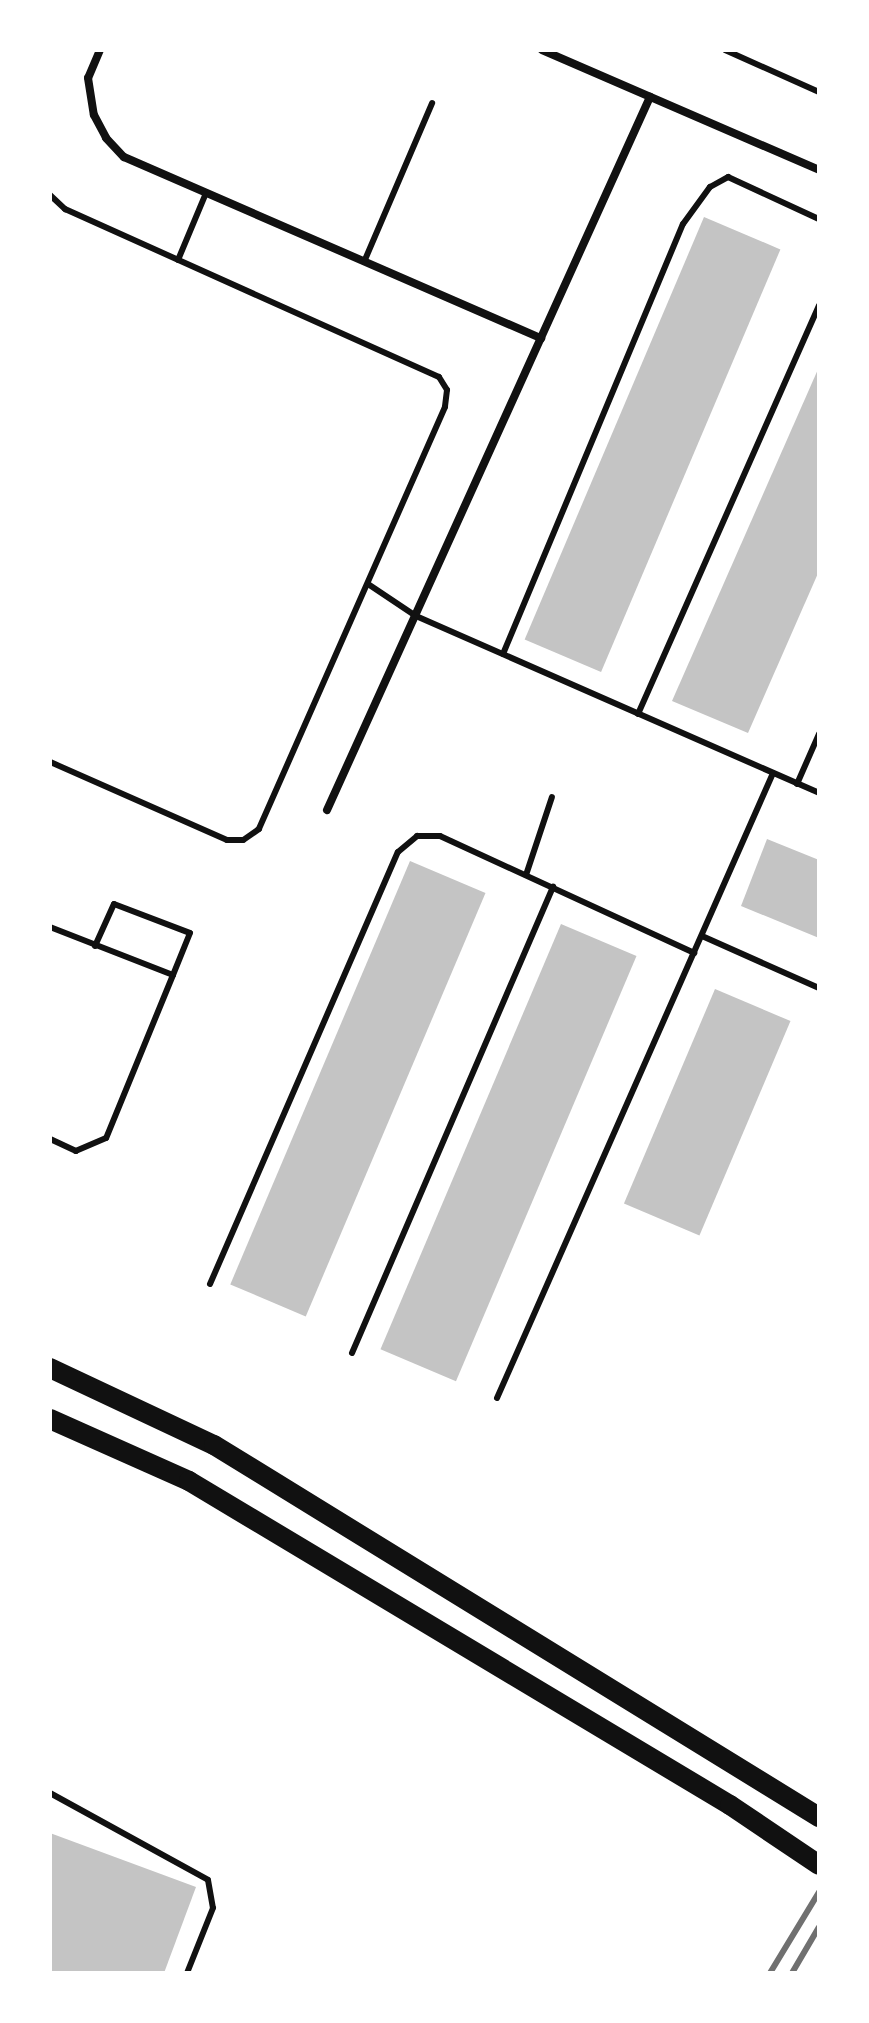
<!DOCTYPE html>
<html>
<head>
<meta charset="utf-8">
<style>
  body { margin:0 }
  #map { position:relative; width:869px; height:2023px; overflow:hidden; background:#fff; font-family:"Exo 2",sans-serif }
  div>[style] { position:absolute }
  .building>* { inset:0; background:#c4c4c4; transform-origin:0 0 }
  .service>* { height:6px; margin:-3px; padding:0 3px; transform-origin:3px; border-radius:3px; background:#111 }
  .minor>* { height:8px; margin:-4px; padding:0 4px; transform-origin:4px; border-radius:4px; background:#111 }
  .primary>* { height:20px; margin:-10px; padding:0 10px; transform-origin:10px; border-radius:10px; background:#111 }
  .rail>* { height:6px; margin:-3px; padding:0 3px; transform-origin:3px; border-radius:3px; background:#707070 }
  span { translate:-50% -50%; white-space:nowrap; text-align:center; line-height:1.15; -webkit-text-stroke:8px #fff; paint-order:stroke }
  .frame { position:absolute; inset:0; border:52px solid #fff; pointer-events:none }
</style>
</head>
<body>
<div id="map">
  <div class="building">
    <div style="left:704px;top:217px;width:83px;height:459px;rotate:23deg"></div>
    <div style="clip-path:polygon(819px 367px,819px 571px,748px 733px,672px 701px)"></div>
    <div style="clip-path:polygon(767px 839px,819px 860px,819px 938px,741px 906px)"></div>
    <div style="left:410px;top:861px;width:82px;height:460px;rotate:23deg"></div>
    <div style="left:561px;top:924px;width:82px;height:462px;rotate:23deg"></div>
    <div style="left:715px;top:989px;width:82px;height:233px;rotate:23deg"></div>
    <div style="clip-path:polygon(50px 1833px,196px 1887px,164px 1973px,50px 1973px)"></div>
  </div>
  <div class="service">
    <div style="left:725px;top:50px;width:103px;rotate:24.1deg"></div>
    <div style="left:50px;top:195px;width:21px;rotate:43deg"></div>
    <div style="left:65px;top:209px;width:410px;rotate:24.2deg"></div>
    <div style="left:439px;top:377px;width:15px;rotate:58deg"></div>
    <div style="left:447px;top:390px;width:17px;rotate:97deg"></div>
    <div style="left:445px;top:407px;width:461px;rotate:113.8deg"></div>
    <div style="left:259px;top:829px;width:19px;rotate:145deg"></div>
    <div style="left:243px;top:840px;width:16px;rotate:180deg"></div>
    <div style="left:227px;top:840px;width:193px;rotate:-156.2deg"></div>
    <div style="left:178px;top:260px;width:73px;rotate:-67.3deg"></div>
    <div style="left:364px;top:262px;width:173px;rotate:-66.8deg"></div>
    <div style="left:368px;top:584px;width:58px;rotate:33.7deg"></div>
    <div style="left:416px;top:616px;width:440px;rotate:23.7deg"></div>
    <div style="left:503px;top:654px;width:466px;rotate:-67.3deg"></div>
    <div style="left:683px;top:224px;width:46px;rotate:-53.9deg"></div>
    <div style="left:710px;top:187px;width:21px;rotate:-29deg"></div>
    <div style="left:728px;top:177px;width:100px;rotate:24.8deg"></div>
    <div style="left:638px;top:714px;width:447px;rotate:-66.1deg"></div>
    <div style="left:797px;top:784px;width:55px;rotate:-66.3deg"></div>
    <div style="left:526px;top:875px;width:82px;rotate:-71.6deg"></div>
    <div style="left:50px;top:927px;width:132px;rotate:21.3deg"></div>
    <div style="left:173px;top:975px;width:176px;rotate:112.3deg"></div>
    <div style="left:106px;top:1138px;width:33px;rotate:157deg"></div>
    <div style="left:76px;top:1151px;width:29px;rotate:-155deg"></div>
    <div style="left:702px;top:936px;width:128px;rotate:24deg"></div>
    <div style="left:95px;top:946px;width:46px;rotate:-65.7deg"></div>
    <div style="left:114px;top:904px;width:81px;rotate:20.9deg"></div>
    <div style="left:190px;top:933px;width:45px;rotate:112deg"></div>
    <div style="left:210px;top:1284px;width:471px;rotate:-66.5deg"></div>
    <div style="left:398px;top:852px;width:25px;rotate:-40deg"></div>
    <div style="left:417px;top:836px;width:23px"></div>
    <div style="left:440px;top:836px;width:280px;rotate:24.7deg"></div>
    <div style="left:352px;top:1353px;width:508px;rotate:-66.67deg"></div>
    <div style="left:497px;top:1398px;width:683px;rotate:-66.17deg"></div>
    <div style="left:50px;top:1793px;width:180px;rotate:28.8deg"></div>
    <div style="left:208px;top:1880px;width:28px;rotate:80deg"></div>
    <div style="left:213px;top:1908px;width:70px;rotate:111.8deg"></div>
  </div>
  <div class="minor">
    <div style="left:100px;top:50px;width:30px;rotate:113deg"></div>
    <div style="left:88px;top:78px;width:37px;rotate:81deg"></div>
    <div style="left:94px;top:115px;width:26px;rotate:62deg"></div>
    <div style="left:106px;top:138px;width:26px;rotate:47deg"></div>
    <div style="left:124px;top:157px;width:455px;rotate:23.5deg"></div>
    <div style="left:542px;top:50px;width:302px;rotate:23.4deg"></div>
    <div style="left:327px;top:810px;width:783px;rotate:-65.63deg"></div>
  </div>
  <div class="primary">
    <div style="left:50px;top:1368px;width:181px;rotate:25.2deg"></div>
    <div style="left:214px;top:1445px;width:710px;rotate:31.59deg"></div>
    <div style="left:50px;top:1419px;width:152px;rotate:24deg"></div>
    <div style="left:189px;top:1481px;width:631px;rotate:30.92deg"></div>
    <div style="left:730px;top:1805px;width:107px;rotate:34deg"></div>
  </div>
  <div class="rail">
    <div style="left:770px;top:1973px;width:95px;rotate:-58.8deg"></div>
    <div style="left:792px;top:1973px;width:53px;rotate:-59.6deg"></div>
  </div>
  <div class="frame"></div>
</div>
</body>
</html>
